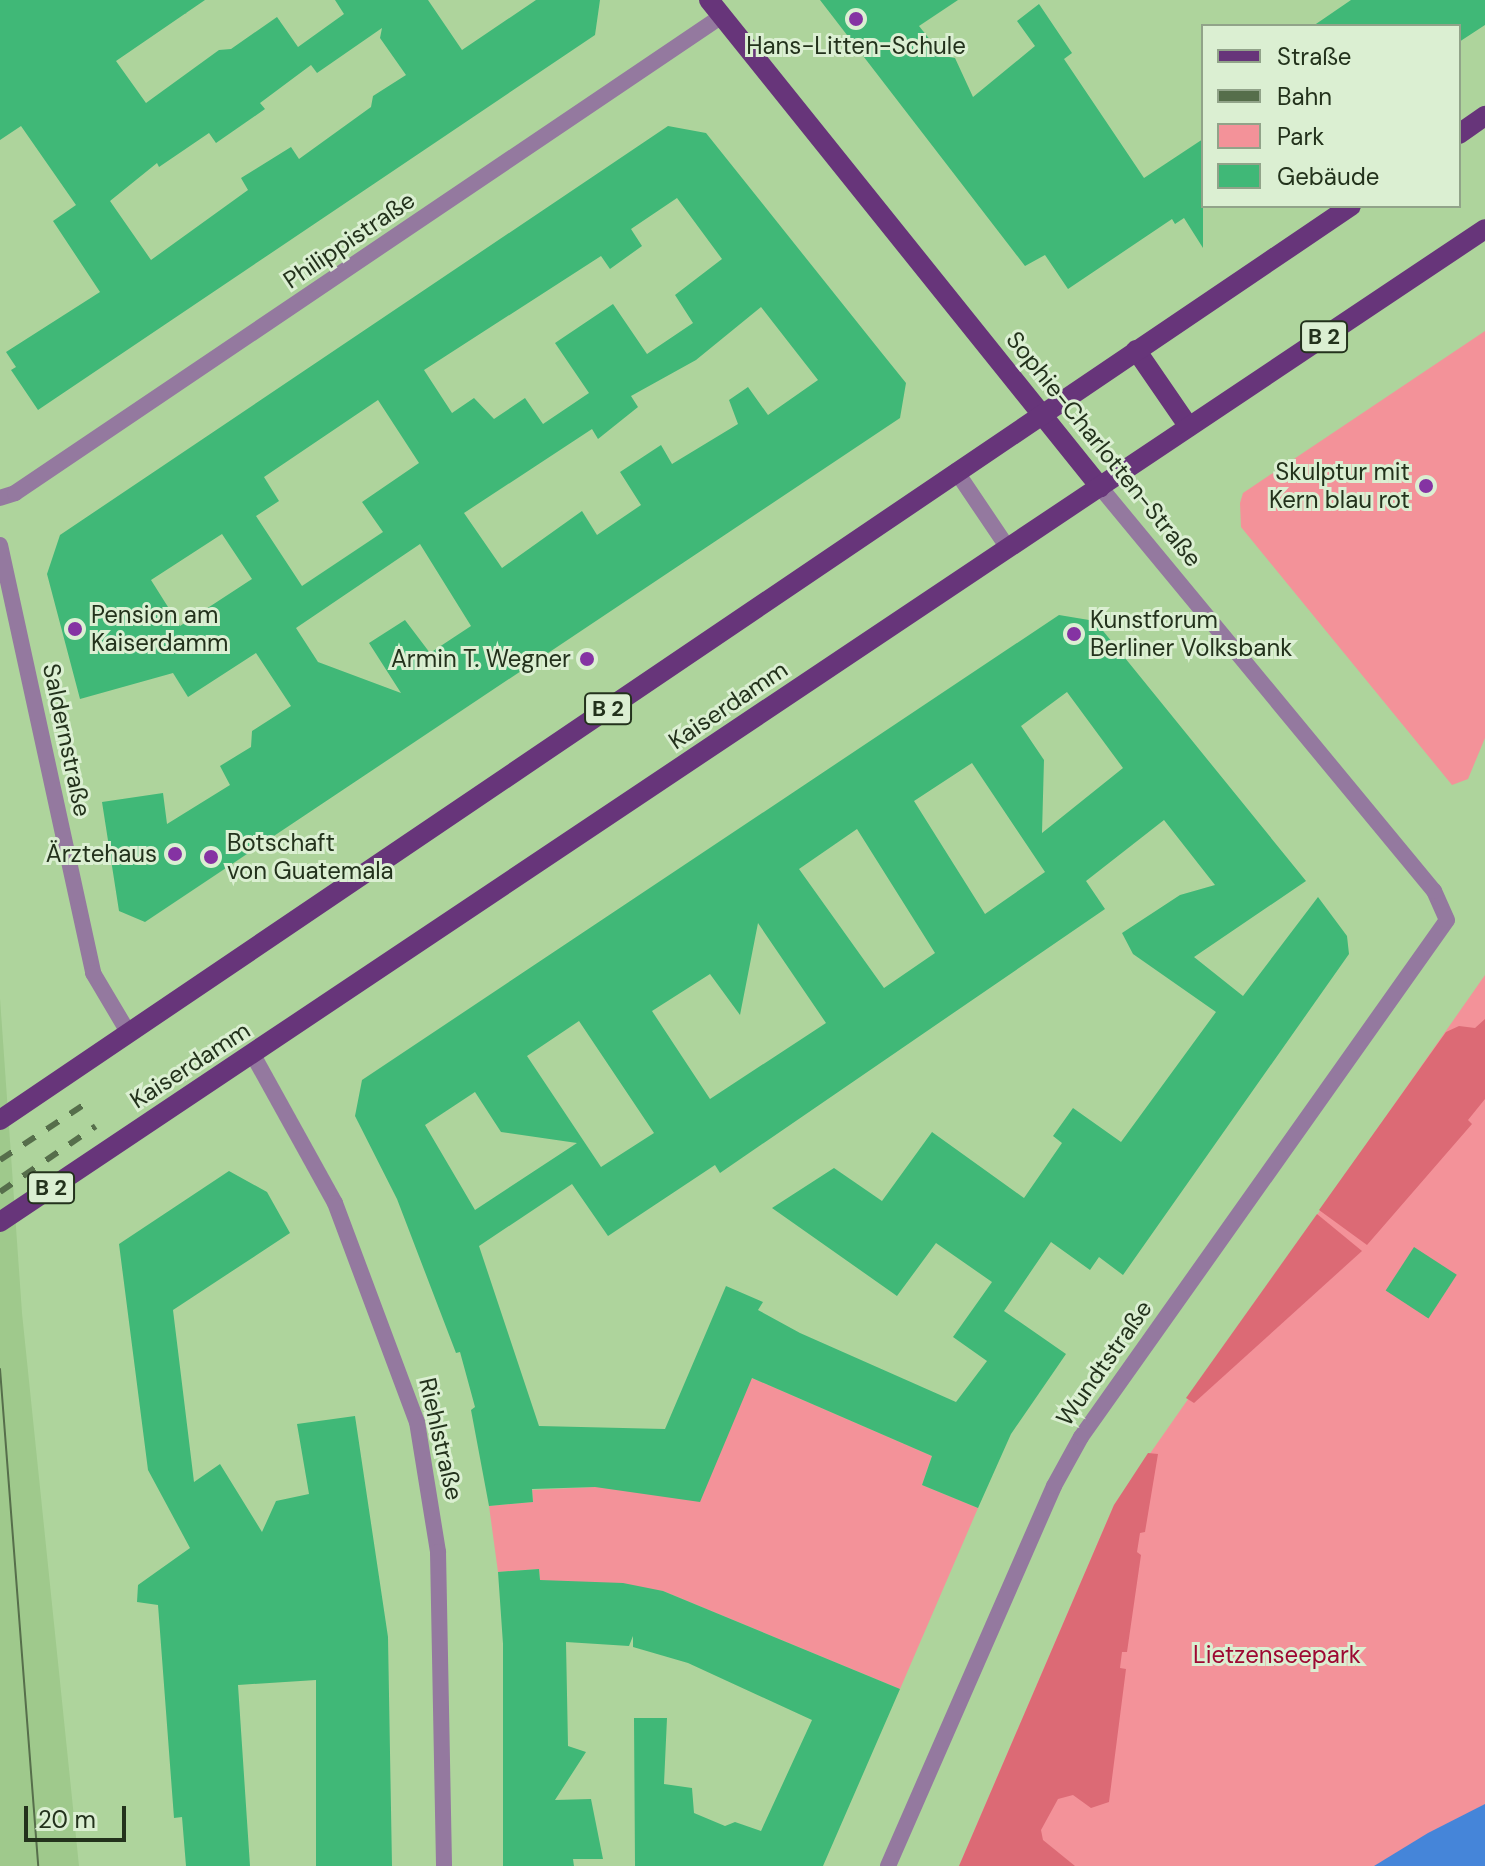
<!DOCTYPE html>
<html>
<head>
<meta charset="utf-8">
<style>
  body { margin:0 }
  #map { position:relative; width:1485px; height:1866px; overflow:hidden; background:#aed49c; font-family:"DM Sans",sans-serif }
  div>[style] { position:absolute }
  .built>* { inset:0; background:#9fc98c }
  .green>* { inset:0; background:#f39299 }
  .forest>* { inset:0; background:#dc6a75 }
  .water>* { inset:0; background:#4585d9 }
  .building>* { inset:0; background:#40b877; transform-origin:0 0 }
  .lane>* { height:16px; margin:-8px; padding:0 8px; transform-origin:8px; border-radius:8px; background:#94799f }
  .street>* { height:16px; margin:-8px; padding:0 8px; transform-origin:8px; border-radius:8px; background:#94799f }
  .primary>* { height:20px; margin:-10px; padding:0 10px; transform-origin:10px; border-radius:10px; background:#67357a }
  .tram>* { height:2px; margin:-1px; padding:0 1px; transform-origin:1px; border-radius:1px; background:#566e4b }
  .rail>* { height:6px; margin-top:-3px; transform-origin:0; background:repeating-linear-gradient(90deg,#566e4b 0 14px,transparent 0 28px) }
  .dots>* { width:22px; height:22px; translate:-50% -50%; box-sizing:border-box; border:4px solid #dbefd2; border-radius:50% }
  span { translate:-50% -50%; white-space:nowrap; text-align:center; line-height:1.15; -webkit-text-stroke:6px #dbefd2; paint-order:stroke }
  .shield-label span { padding:2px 6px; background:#dbefd2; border:2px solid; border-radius:6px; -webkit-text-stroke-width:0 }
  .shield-label { font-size:22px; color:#23321c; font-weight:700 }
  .poi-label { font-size:24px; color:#23321c }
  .right { translate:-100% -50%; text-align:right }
  .left { translate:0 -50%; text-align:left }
  .street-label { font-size:24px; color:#23321c }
  .park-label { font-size:24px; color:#9d0832 }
  .legend { position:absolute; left:1201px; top:24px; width:260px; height:184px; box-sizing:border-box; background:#dbefd2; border:2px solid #91a389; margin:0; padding:10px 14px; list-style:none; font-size:24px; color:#23321c }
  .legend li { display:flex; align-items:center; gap:16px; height:40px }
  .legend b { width:40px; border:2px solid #91a389 }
  .scale { position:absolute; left:24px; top:1806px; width:102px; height:36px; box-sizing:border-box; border:4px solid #23321c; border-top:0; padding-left:10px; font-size:24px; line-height:28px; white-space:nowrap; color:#23321c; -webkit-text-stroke:6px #dbefd2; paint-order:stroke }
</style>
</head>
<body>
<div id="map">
  <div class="built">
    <div style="clip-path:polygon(0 998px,22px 1313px,79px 1866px,0 1866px)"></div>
  </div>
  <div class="green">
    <div style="clip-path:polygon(1485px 331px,1485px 738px,1468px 779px,1452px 785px,1241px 527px,1240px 503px,1243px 493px)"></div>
    <div style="clip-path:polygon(1485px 975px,1485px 1866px,959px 1866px,1114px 1505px)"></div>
    <div style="clip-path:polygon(752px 1378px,932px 1456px,922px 1485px,978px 1508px,900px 1689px,663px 1591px,540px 1580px,539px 1569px,498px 1572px,489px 1506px,533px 1502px,532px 1490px,595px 1487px)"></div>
  </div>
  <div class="forest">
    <div style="clip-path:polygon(1485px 1019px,1485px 1099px,1468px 1120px,1472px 1124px,1367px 1245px,1319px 1210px,1446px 1032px,1459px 1026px,1475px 1028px)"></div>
    <div style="clip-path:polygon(1317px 1214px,1362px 1251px,1194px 1403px,1186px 1398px)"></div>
    <div style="clip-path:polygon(1148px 1453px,1158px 1454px,1145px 1532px,1140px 1533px,1137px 1552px,1141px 1555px,1127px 1652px,1122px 1652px,1120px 1668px,1126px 1669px,1109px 1802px,1091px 1808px,1073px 1795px,1058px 1799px,1041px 1830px,1043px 1840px,1075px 1866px,959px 1866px,1114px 1505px)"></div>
  </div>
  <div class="water">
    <div style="clip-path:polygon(1485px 1804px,1485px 1866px,1374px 1866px,1428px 1833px)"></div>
  </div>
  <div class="building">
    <div style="clip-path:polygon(evenodd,0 0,205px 0,116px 61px,146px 103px,219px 50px,231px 49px,277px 17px,298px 47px,344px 14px,335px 0,428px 0,462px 50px,536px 0,600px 0,595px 35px,38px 410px,11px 370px,16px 367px,6px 352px,100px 292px,53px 221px,76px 205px,21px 126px,0 140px,0 0,382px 28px,380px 38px,406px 75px,373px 96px,371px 107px,299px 159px,291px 147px,241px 178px,248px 190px,151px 260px,110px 201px,157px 163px,159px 167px,209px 133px,216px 143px,265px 109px,260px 103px,311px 65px,317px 73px,382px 28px)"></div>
    <div style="clip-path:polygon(820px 0,958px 0,919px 26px,943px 56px,955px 58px,973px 97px,1035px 46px,1017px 21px,1039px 4px,1072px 53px,1064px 59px,1144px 178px,1203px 139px,1203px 248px,1184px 218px,1175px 224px,1172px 219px,1068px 289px,1045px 255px,1025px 266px)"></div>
    <div style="clip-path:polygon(1351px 0,1485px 0,1485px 25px,1459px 42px,1459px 26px,1313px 26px)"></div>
    <div style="clip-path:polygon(evenodd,668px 126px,706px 133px,881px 352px,906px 383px,900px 418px,145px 922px,119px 911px,102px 802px,163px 793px,167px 824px,230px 785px,220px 766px,251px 747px,252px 731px,291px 706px,256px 653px,188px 697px,173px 673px,80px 699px,47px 574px,60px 535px,668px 126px,677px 198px,722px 259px,675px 295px,693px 323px,647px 354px,613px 304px,555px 343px,589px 393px,543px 424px,525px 398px,494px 419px,474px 398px,452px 413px,424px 370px,601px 256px,610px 269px,642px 246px,631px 229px,677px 198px,668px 126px,761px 307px,818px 380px,768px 415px,748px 387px,729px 400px,738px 424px,672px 464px,661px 445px,620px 472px,641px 505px,597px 535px,582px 511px,502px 568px,464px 513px,592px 429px,598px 439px,638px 407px,631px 396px,696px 360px,761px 307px,668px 126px,378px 400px,419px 463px,362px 502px,383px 532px,302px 586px,256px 516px,279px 501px,264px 477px,378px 400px,668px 126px,222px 534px,252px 579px,180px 626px,151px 580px,222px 534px,668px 126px,420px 544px,471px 626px,430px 653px,405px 620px,369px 643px,401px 693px,318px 662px,296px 628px,420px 544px)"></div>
    <div style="clip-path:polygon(evenodd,1059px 615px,1095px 621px,1306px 881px,1194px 957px,1243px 996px,1318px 897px,1347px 936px,1349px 954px,1123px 1275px,1099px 1257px,1090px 1270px,1051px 1242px,1004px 1311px,1066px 1354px,1011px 1434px,978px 1508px,922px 1485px,932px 1456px,752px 1378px,700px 1502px,595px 1487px,532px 1489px,533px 1502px,489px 1506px,471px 1410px,475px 1407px,460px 1352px,456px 1353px,397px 1199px,355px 1116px,362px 1080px,1059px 615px,1067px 692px,1123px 768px,1042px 833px,1044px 760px,1021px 726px,1067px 692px,1059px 615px,972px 763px,1045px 872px,985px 914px,914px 801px,972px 763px,1059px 615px,1164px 820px,1215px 885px,1180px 895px,1122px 933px,1133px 954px,1216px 1012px,1121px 1142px,1073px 1108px,1053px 1136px,1062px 1143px,1024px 1198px,932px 1132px,882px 1201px,834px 1168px,772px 1208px,897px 1296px,936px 1243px,992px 1282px,953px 1337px,987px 1361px,956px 1402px,800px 1333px,758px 1310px,763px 1302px,726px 1286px,665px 1429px,539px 1426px,479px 1246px,572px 1184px,608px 1236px,715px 1165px,720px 1173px,1105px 909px,1086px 881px,1164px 820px,1059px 615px,857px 829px,935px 953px,884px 988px,799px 869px,857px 829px,1059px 615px,758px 923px,826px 1023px,710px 1099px,652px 1011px,710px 974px,740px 1015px,758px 923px,1059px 615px,579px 1021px,654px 1133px,601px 1167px,527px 1056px,579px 1021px,1059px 615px,475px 1092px,501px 1132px,577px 1143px,475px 1210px,425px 1125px,475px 1092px)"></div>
    <div style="clip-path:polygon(229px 1171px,267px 1192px,290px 1233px,173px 1310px,194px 1482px,220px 1464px,262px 1532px,276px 1501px,309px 1494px,297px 1424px,355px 1416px,388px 1637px,392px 1866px,316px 1866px,316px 1680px,238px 1685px,250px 1866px,186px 1866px,182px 1817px,174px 1818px,158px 1605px,137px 1602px,138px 1585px,190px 1548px,148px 1470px,119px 1244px)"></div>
    <div style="left:1414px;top:1247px;width:51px;height:52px;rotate:33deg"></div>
    <div style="clip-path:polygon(539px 1569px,540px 1580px,623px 1583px,663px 1591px,900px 1689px,823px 1866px,635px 1866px,634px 1718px,667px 1718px,664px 1784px,692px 1788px,694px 1813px,725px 1826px,735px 1822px,761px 1831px,812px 1720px,688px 1663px,633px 1647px,633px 1636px,629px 1646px,566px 1642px,568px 1746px,586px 1752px,555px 1800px,591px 1799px,603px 1859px,573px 1859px,574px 1866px,503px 1866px,503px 1644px,498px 1572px)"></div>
  </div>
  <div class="lane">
    <div style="left:956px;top:471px;width:93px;rotate:56deg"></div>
  </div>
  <div class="street">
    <div style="left:0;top:498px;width:16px;rotate:-18deg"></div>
    <div style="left:15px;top:493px;width:853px;rotate:-34.01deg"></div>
    <div style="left:0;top:545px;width:438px;rotate:77.7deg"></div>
    <div style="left:93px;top:973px;width:69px;rotate:59.3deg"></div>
    <div style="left:253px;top:1055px;width:169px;rotate:61deg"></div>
    <div style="left:335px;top:1203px;width:234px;rotate:69.5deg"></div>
    <div style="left:417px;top:1422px;width:132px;rotate:80.8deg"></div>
    <div style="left:438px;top:1552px;width:314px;rotate:88.9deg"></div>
    <div style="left:888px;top:1866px;width:415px;rotate:-66.4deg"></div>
    <div style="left:1054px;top:1486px;width:56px;rotate:-61.1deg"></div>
    <div style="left:1081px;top:1437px;width:633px;rotate:-54.7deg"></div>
    <div style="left:1447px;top:920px;width:32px;rotate:-114deg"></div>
    <div style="left:1434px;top:891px;width:524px;rotate:-129.58deg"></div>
  </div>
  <div class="primary">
    <div style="left:709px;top:0;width:625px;rotate:51.24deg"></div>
    <div style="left:1459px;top:134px;width:32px;rotate:-35deg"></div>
    <div style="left:1136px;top:350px;width:93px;rotate:55.5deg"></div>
    <div style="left:0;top:1120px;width:1631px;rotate:-34.08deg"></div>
    <div style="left:0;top:1222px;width:1786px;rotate:-33.77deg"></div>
  </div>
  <div class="tram">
    <div style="left:0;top:1369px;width:498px;rotate:85.6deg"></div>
  </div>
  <div class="rail">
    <div style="left:0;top:1160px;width:109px;rotate:-33.4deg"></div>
    <div style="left:0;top:1192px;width:116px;rotate:-34.5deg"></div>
  </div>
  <div class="dots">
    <div style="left:856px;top:19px;background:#8533a3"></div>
    <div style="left:1426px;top:486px;background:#8533a3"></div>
    <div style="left:75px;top:629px;background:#8533a3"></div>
    <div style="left:1074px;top:634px;background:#8533a3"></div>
    <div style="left:587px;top:659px;background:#8533a3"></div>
    <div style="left:175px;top:854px;background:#8533a3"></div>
    <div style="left:211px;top:857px;background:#8533a3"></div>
  </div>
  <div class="shield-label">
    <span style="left:1324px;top:337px">B 2</span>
    <span style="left:608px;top:709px">B 2</span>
    <span style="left:51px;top:1188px">B 2</span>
  </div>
  <div class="poi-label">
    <span style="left:856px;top:46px">Hans-Litten-Schule</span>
    <span class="right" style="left:1410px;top:486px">Skulptur mit<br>Kern blau rot</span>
    <span class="left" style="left:91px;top:629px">Pension am<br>Kaiserdamm</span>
    <span class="left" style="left:1090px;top:634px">Kunstforum<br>Berliner Volksbank</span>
    <span class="right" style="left:571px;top:659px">Armin T. Wegner</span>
    <span class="left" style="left:227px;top:857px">Botschaft<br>von Guatemala</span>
    <span class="right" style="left:157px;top:854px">Ärztehaus</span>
  </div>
  <div class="street-label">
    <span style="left:349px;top:240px;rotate:-34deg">Philippistraße</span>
    <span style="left:1104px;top:449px;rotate:51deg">Sophie-Charlotten-Straße</span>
    <span style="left:728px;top:705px;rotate:-34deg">Kaiserdamm</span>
    <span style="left:67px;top:740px;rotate:78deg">Saldernstraße</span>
    <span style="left:190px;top:1065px;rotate:-33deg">Kaiserdamm</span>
    <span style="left:1104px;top:1363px;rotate:-55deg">Wundtstraße</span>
    <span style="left:441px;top:1439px;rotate:77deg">Riehlstraße</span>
  </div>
  <div class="park-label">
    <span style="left:1277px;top:1655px">Lietzenseepark</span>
  </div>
  <ul class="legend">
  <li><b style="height:10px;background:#67357a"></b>Straße</li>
  <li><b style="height:10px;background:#566e4b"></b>Bahn</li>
  <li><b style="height:22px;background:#f39299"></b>Park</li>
  <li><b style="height:22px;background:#40b877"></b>Gebäude</li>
  </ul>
  <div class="scale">20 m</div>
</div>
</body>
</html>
